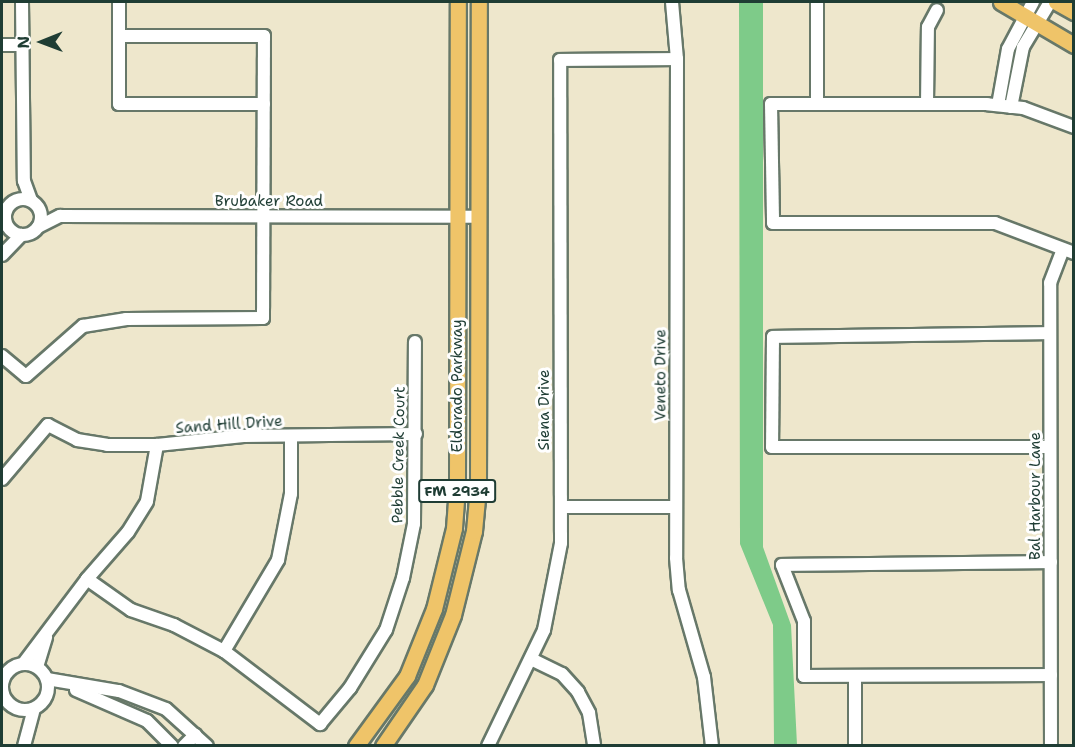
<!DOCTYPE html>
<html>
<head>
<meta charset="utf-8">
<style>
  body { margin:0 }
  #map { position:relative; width:1075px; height:747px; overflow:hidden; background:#eee7cc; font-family:"Shantell Sans",sans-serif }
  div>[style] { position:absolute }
  .green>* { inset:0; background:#7ecb89 }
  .roads { filter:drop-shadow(2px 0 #677869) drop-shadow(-2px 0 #677869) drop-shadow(0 2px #677869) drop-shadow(0 -2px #677869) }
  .minor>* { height:12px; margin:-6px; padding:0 6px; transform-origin:6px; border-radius:6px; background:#fff }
  .minor>.ring { margin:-6px; padding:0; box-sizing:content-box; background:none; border:12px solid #fff; border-radius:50% }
  .major>* { height:15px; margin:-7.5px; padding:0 7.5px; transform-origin:7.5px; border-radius:7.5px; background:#efc469 }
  span { translate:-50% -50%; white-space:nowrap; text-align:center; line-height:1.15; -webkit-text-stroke:6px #fff; paint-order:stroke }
  .shield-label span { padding:2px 4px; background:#fff; border:2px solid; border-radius:4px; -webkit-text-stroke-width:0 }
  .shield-label { font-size:14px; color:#1f3d34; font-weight:700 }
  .street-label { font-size:15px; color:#1f3d34 }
  .frame { position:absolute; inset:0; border:3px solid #1f3d34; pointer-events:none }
  .north { position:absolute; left:12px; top:12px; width:60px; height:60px; -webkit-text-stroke:4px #fff; paint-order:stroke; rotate:269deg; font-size:16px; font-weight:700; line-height:24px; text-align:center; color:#1f3d34 }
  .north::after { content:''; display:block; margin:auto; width:21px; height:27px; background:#1f3d34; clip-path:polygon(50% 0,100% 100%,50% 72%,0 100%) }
</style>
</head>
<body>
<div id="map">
  <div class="green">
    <div style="clip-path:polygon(739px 2px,763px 2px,763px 547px,791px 625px,797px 745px,774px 745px,773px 625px,740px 544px)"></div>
  </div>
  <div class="roads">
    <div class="minor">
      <div style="left:22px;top:2px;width:179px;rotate:89.4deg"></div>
      <div style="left:24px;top:181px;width:20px;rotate:70deg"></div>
      <div style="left:119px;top:2px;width:102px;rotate:90deg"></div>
      <div style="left:119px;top:104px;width:145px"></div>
      <div style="left:672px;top:2px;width:57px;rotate:85deg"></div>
      <div style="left:677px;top:59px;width:499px;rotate:90.1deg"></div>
      <div style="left:676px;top:558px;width:32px;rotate:85deg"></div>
      <div style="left:679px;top:590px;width:91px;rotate:74deg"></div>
      <div style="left:704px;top:677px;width:69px;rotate:83.4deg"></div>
      <div style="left:817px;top:2px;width:102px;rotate:90deg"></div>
      <div style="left:2px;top:45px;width:20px"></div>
      <div style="left:927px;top:104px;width:77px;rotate:-89.3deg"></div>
      <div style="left:928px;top:27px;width:19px;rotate:-62deg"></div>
      <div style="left:998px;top:105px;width:57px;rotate:-79.9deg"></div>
      <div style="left:1008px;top:49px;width:53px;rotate:-62deg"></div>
      <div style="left:1011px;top:107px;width:61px;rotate:-78.7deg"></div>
      <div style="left:1023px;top:47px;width:52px;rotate:-59deg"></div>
      <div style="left:1074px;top:127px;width:54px;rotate:-159.6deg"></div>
      <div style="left:1023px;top:108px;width:36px;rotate:-174deg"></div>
      <div style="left:987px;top:104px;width:216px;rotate:180deg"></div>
      <div style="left:771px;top:104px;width:119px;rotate:89deg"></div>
      <div style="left:773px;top:223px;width:222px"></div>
      <div style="left:995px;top:223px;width:85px;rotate:20.8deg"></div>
      <div class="ring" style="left:5px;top:199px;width:24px;height:24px"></div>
      <div style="left:38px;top:227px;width:25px;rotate:-27deg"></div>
      <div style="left:60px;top:216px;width:419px;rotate:0.1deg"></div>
      <div style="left:2px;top:255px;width:28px;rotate:-46deg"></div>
      <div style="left:1050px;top:333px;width:277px;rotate:179.2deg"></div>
      <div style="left:773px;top:337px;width:110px;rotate:90.5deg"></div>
      <div style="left:772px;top:447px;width:278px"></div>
      <div style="left:2px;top:356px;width:31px;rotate:40deg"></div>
      <div style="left:26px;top:376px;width:76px;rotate:-41.3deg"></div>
      <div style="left:83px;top:326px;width:44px;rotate:-9.2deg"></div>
      <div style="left:126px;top:319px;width:137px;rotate:-0.4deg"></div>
      <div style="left:263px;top:318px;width:282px;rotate:-89.8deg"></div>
      <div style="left:264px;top:36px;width:145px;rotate:180deg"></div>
      <div style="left:2px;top:479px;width:71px;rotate:-49.6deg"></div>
      <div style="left:48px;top:425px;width:33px;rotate:27deg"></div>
      <div style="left:77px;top:440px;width:30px;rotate:9deg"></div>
      <div style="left:107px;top:445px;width:50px"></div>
      <div style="left:157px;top:445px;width:87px;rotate:-5.9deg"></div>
      <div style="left:244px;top:436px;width:172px;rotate:-0.7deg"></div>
      <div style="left:561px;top:507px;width:115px"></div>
      <div style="left:1051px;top:562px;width:269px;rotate:179.4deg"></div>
      <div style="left:782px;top:565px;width:60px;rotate:68.6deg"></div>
      <div style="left:804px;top:621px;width:55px;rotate:90deg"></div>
      <div style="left:804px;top:676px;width:247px;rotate:-0.2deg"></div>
      <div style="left:87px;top:579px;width:54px;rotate:35.2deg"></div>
      <div style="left:131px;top:610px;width:46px;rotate:19.2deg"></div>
      <div style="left:174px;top:625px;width:56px;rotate:27.5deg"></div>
      <div style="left:224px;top:651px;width:121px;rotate:37.2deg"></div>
      <div style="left:320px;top:724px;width:47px;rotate:-50.2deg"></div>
      <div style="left:350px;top:688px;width:68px;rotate:-58.2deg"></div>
      <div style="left:386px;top:630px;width:55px;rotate:-71.9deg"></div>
      <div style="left:403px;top:578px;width:55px;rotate:-78.5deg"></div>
      <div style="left:414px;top:524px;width:182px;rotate:-89.7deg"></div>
      <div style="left:224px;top:651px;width:106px;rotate:-59.3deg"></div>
      <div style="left:278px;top:560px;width:67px;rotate:-78.9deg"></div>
      <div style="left:291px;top:494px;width:57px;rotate:-90deg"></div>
      <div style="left:531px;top:659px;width:34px;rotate:26deg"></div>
      <div style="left:562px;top:674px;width:24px;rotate:48deg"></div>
      <div style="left:578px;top:692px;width:24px;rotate:62deg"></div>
      <div style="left:589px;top:713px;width:33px;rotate:81deg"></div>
      <div class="ring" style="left:2px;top:664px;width:34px;height:34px"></div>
      <div style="left:23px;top:664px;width:106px;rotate:-53deg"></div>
      <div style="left:87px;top:579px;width:62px;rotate:-48.9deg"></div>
      <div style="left:128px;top:532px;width:36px;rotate:-58deg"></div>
      <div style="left:147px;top:501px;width:57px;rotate:-79.9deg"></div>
      <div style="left:37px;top:667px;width:31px;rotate:-73deg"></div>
      <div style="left:855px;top:677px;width:69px;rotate:90deg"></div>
      <div style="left:47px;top:679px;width:73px;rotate:9.5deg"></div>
      <div style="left:119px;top:691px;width:50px;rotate:21deg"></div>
      <div style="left:166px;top:709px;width:55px;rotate:42.1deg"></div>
      <div style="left:76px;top:690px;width:77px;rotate:23.6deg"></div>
      <div style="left:147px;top:721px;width:35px;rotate:45deg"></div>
      <div style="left:24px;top:746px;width:38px;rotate:-75deg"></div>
      <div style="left:184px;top:746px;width:16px;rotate:-45deg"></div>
      <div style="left:488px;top:746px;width:129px;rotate:-64.2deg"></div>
      <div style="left:544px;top:630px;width:89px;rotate:-78.9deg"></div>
      <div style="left:561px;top:543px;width:483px;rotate:-90.1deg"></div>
      <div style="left:560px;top:60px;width:117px;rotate:-0.5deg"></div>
      <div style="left:1051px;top:746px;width:463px;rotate:-90.1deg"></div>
      <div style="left:1050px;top:283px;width:36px;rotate:-69deg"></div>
    </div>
    <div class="major">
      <div style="left:1001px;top:2px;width:85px;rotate:30.5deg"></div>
      <div style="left:1056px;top:2px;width:21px;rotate:29deg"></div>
      <div style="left:356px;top:746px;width:87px;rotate:-53.9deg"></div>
      <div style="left:407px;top:676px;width:72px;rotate:-68.1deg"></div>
      <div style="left:434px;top:609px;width:83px;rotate:-76.1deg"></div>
      <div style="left:454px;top:528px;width:41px;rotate:-85.8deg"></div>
      <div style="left:457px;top:487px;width:485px;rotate:-89.9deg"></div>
      <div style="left:383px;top:746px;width:74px;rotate:-55.5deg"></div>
      <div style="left:425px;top:685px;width:75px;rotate:-68.2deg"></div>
      <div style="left:453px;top:615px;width:87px;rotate:-76deg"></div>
      <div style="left:474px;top:531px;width:43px;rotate:-84.7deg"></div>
      <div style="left:478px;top:488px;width:486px;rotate:-89.9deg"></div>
    </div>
  </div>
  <div class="shield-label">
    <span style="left:457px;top:491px">FM 2934</span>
  </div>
  <div class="street-label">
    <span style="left:269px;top:202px">Brubaker Road</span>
    <span style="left:661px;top:375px;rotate:-90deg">Veneto Drive</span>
    <span style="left:458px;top:386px;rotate:-90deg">Eldorado Parkway</span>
    <span style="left:545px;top:410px;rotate:-90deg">Siena Drive</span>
    <span style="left:229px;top:425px;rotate:-4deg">Sand Hill Drive</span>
    <span style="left:399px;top:455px;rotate:-89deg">Pebble Creek Court</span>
    <span style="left:1036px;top:496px;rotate:-90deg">Bal Harbour Lane</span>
  </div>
  <div class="frame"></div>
  <div class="north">N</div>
</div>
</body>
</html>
